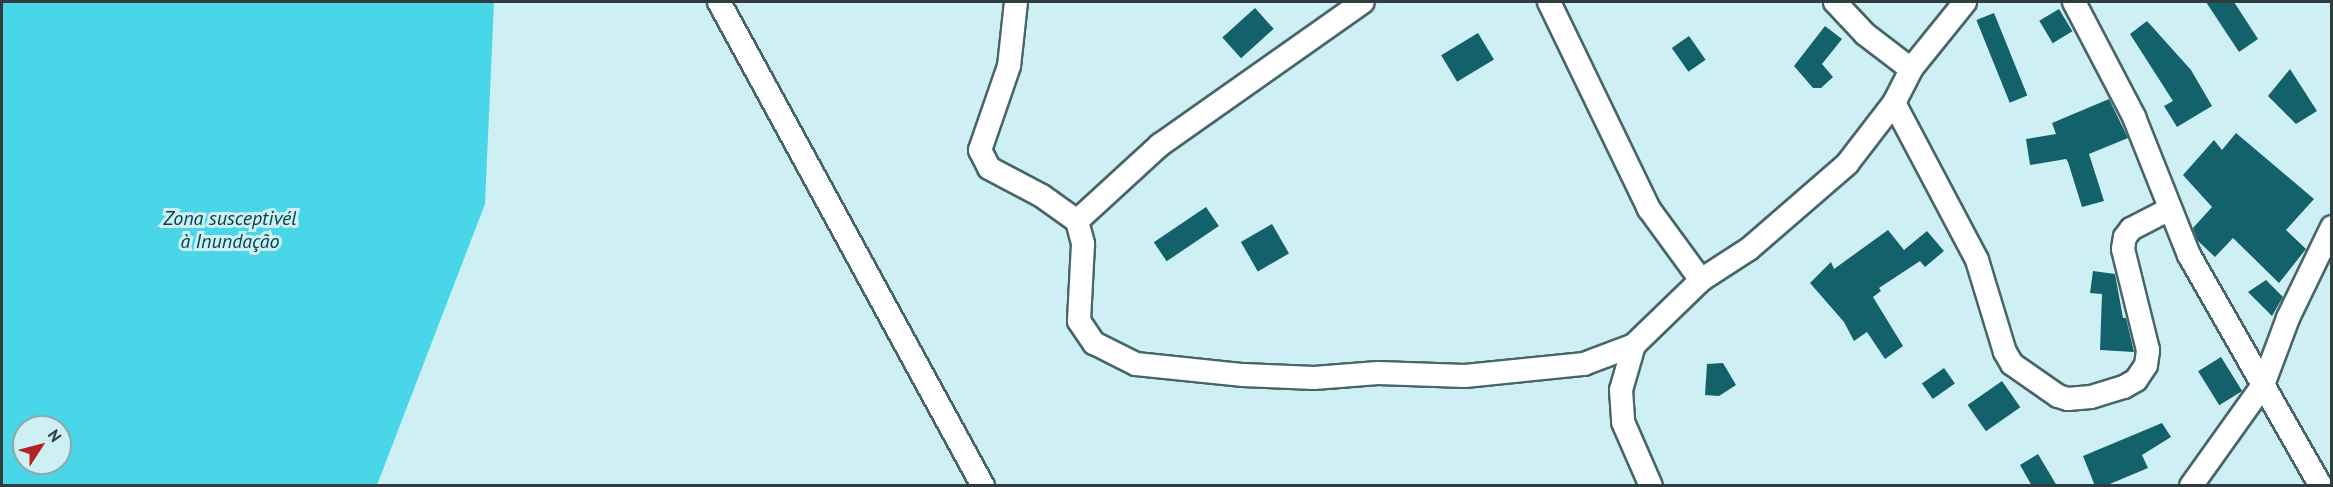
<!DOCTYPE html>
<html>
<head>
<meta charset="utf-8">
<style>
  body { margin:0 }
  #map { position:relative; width:2333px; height:487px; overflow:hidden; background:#cef0f5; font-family:"PT Sans",sans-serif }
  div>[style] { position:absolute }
  .water>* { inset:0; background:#48d6e8 }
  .building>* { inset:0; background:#13616b; transform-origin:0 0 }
  .roads { filter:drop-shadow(2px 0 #47656a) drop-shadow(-2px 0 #47656a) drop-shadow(0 2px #47656a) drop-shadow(0 -2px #47656a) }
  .minor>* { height:22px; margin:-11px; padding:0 11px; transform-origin:11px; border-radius:11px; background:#fff }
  span { translate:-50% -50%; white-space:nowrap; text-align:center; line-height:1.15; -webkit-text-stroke:6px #cef0f5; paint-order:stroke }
  .water-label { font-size:20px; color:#02444c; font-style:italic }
  .frame { position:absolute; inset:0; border:3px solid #2f3d3f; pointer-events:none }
  .north { position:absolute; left:12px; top:415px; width:60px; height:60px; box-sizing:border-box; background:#cef0f5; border:2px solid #8ea8ac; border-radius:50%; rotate:54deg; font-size:16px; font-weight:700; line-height:24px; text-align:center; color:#2f3d3f }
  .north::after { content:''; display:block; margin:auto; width:21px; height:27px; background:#b22220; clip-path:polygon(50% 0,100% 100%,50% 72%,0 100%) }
</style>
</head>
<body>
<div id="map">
  <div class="water">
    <div style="clip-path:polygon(evenodd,2px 2px,494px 2px,485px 204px,377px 485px,2px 485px,2px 2px,24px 427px,60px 427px,60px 463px,24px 463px,24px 427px)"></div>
  </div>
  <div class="building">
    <div style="clip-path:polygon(2206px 2px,2234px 2px,2258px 39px,2239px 52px)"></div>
    <div style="left:1255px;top:8px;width:28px;height:44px;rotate:48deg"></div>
    <div style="left:2059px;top:9px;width:26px;height:23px;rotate:59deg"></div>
    <div style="left:1994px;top:13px;width:89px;height:19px;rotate:68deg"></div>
    <div style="clip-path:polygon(2147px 21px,2191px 70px,2212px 106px,2177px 127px,2164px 106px,2173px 101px,2130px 34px)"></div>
    <div style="clip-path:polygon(1825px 26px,1842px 39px,1822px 64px,1833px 77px,1821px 88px,1813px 88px,1794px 66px)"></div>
    <div style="left:1478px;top:33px;width:31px;height:43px;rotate:59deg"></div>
    <div style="left:1689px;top:36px;width:29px;height:21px;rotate:55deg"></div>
    <div style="clip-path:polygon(2290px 69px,2317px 111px,2296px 124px,2268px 96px)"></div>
    <div style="clip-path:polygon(2109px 99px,2128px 138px,2089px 154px,2104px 201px,2082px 207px,2068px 162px,2066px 159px,2030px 165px,2026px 139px,2056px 134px,2052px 123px)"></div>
    <div style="clip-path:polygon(2236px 133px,2314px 199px,2286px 230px,2306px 249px,2279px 283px,2233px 238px,2215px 257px,2197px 240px,2193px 228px,2212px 207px,2183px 175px,2214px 140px,2222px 150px)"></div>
    <div style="left:1206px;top:207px;width:23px;height:63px;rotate:56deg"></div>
    <div style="left:1272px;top:224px;width:34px;height:36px;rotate:60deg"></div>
    <div style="clip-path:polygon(1888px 230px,1904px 250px,1927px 231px,1944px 251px,1925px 267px,1920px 261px,1879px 288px,1881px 291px,1873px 297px,1903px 346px,1885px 359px,1867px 332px,1854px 341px,1844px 322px,1810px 283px,1831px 262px,1834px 269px)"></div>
    <div style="clip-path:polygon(2093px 271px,2115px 274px,2123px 318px,2126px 318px,2134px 352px,2100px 350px,2102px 294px,2090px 293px)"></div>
    <div style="clip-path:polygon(2266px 280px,2283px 297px,2272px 316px,2248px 292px)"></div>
    <div style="left:2221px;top:357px;width:40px;height:27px;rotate:58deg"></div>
    <div style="clip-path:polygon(1723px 363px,1736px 385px,1719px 396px,1705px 395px,1707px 364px)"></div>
    <div style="left:1944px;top:368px;width:19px;height:27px;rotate:55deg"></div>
    <div style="left:2002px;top:381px;width:32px;height:42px;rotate:55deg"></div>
    <div style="clip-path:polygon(2162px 423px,2171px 437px,2142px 455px,2148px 468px,2105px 486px,2095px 486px,2083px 456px)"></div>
    <div style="clip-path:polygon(2038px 454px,2057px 486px,2032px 486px,2020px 465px)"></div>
  </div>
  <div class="roads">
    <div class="minor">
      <div style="left:719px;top:2px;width:551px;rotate:61.39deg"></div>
      <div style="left:1016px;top:2px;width:64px;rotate:96.2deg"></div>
      <div style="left:1009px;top:66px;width:89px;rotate:109deg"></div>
      <div style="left:980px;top:150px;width:20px;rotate:63deg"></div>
      <div style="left:989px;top:168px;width:60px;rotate:27.8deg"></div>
      <div style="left:1042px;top:196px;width:43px;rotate:35.5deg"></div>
      <div style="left:1077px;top:221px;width:24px;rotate:75deg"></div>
      <div style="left:1083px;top:244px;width:77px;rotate:93deg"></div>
      <div style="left:1079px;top:321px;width:27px;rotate:56deg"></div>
      <div style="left:1094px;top:343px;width:47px;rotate:26.6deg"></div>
      <div style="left:1136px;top:364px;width:108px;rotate:5.9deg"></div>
      <div style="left:1243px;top:375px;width:71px;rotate:2.4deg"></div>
      <div style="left:1314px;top:378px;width:64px;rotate:-4.5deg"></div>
      <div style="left:1378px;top:373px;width:87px;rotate:2deg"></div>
      <div style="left:1465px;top:376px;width:120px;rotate:-5.8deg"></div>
      <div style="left:1584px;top:364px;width:53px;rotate:-20.8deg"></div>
      <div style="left:1634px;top:345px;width:93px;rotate:-44.1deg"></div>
      <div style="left:1701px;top:280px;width:57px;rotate:-32.9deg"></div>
      <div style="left:1749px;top:249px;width:130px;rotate:-40.9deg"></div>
      <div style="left:1847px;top:164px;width:77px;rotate:-52.4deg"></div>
      <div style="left:1894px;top:103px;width:38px;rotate:-63deg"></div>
      <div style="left:1911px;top:69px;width:86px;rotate:-51.1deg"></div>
      <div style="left:1549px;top:2px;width:230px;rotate:64.2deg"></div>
      <div style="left:1649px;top:209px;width:88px;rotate:53.8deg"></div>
      <div style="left:1835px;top:2px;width:44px;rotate:46.8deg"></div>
      <div style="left:1865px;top:34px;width:58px;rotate:37.3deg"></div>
      <div style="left:2074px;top:2px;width:130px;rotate:62.4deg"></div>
      <div style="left:2134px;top:117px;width:149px;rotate:68.3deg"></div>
      <div style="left:2189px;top:255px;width:266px;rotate:60.3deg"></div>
      <div style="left:1894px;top:103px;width:178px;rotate:62.1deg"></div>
      <div style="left:1977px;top:260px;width:96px;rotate:73.1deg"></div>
      <div style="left:2005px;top:352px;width:14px;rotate:60deg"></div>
      <div style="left:2012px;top:364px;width:56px;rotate:34.8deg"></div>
      <div style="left:2058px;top:396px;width:10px;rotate:17deg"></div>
      <div style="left:2068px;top:399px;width:23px;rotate:-5deg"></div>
      <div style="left:2091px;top:397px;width:34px;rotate:-17deg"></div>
      <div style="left:2124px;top:387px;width:14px;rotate:-30deg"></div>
      <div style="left:2136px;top:380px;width:18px;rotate:-56deg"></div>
      <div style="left:2146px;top:365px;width:15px;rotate:-82deg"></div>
      <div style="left:2148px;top:350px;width:104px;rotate:-103.9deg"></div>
      <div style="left:2123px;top:249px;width:12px;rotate:-81deg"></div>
      <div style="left:2125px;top:237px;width:10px;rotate:-53deg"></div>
      <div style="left:2131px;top:229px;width:42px;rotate:-27.2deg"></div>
      <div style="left:1077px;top:221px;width:113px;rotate:-42.5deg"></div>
      <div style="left:1160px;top:145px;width:248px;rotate:-35.2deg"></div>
      <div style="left:1634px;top:345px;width:47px;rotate:106.1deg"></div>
      <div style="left:1621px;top:390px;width:32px;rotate:86deg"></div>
      <div style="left:1623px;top:422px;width:70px;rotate:66.4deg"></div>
      <div style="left:2191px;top:486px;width:124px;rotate:-54.5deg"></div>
      <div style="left:2263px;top:385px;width:72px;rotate:-69.5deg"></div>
      <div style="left:2288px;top:318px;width:101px;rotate:-64.2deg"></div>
    </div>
  </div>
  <div class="water-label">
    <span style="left:230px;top:230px">Zona susceptivél<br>à Inundação</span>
  </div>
  <div class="frame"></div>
  <div class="north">N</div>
</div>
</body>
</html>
